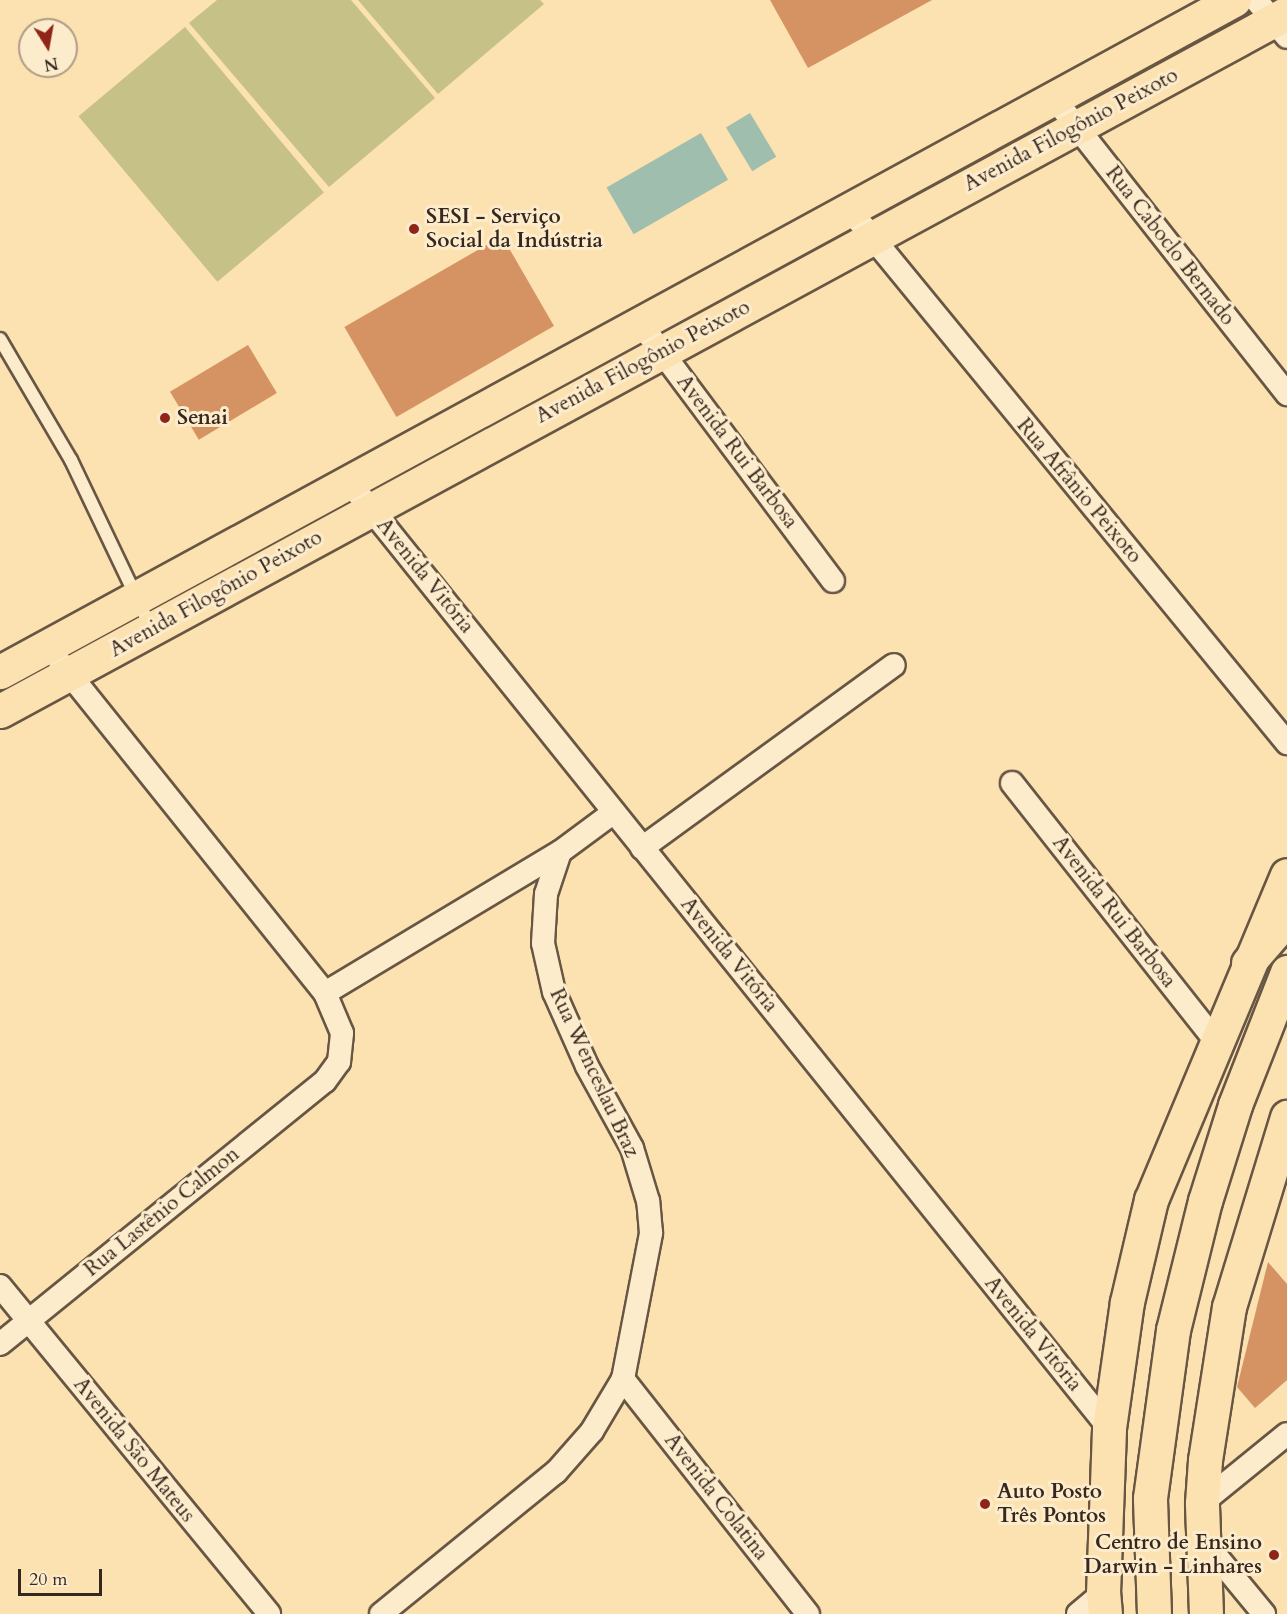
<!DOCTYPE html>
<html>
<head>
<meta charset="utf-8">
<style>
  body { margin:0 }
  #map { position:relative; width:1287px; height:1614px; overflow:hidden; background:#fce1b1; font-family:Cardo,serif }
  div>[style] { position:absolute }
  .green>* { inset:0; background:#c6c187; transform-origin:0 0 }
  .water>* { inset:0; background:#9fbead; transform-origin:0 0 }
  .building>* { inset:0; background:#d59363; transform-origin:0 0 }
  .roads { filter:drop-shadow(2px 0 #685644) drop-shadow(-2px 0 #685644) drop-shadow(0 2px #685644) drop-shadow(0 -2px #685644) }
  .lane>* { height:12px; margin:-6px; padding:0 6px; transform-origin:6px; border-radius:6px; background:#fdeccc }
  .street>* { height:22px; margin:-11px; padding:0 11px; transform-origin:11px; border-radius:11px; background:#fdeccc }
  .primary>* { height:33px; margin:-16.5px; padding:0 16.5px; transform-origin:16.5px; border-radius:16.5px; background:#fce1b1 }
  .highway>* { height:33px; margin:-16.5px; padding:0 16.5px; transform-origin:16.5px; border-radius:16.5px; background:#fce1b1 }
  .dots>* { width:16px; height:16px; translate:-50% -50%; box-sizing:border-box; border:3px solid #fdeccc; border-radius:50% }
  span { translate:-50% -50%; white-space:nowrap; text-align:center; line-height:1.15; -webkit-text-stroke:6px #fdeccc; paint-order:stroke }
  .street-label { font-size:21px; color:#36271f }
  .poi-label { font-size:21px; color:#36271f; font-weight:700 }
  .left { translate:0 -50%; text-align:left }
  .right { translate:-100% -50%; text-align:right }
  .north { position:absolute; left:18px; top:18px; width:60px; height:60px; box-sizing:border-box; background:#fdeccc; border:2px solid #ad9d87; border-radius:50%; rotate:169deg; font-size:16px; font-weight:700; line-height:24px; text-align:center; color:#36271f }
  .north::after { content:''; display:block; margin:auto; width:21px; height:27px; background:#8f2418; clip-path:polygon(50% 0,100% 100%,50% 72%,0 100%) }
  .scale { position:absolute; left:18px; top:1569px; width:84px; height:27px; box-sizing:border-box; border:3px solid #36271f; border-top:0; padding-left:8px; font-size:18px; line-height:21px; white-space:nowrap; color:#36271f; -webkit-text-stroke:4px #fdeccc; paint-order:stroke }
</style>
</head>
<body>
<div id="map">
  <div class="green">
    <div style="clip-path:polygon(217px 0,351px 0,435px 98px,329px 187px,189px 23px)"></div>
    <div style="clip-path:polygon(358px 0,540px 0,544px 4px,438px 94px)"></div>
    <div style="left:185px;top:27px;width:216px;height:139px;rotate:50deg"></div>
  </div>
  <div class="water">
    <div style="left:750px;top:113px;width:51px;height:28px;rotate:59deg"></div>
    <div style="left:701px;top:133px;width:54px;height:109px;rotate:60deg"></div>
  </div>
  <div class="building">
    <div style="clip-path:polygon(770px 0,932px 0,808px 68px)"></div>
    <div style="left:502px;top:236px;width:104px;height:182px;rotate:60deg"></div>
    <div style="left:248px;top:345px;width:56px;height:91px;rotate:59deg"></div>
    <div style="clip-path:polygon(1268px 1262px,1287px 1284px,1287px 1380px,1255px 1408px,1237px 1387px)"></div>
  </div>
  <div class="roads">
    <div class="lane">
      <div style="left:0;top:339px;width:140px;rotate:59.6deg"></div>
      <div style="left:71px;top:460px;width:186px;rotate:64.5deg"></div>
    </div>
    <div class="street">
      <div style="left:1256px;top:0;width:48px;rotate:50deg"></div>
      <div style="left:1054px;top:98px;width:377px;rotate:51.8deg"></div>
      <div style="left:849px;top:209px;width:691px;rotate:50.64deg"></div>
      <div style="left:640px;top:323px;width:322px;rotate:53.2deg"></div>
      <div style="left:349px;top:482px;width:1213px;rotate:51.22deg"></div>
      <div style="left:1012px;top:783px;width:329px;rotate:51.7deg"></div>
      <div style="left:642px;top:848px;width:311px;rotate:-36deg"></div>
      <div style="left:325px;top:993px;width:274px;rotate:-31deg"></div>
      <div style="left:0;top:1286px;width:424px;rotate:50.6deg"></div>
      <div style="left:0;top:1344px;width:418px;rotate:-39deg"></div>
      <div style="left:325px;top:1081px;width:24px;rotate:-54deg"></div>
      <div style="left:339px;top:1062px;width:29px;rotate:-84deg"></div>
      <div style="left:342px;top:1033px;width:43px;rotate:-113deg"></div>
      <div style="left:325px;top:993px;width:423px;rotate:-128.7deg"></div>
      <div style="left:623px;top:1379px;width:299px;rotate:51.8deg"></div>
      <div style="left:1202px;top:1503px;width:109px;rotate:-39.1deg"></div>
      <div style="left:1203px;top:1540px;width:96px;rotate:50.5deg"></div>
      <div style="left:381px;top:1614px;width:225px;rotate:-39.1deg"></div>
      <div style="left:556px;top:1472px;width:55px;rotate:-48.7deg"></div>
      <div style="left:592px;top:1431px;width:61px;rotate:-59.2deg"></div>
      <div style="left:623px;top:1379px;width:149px;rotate:-79.1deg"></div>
      <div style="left:651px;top:1233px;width:32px;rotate:-95deg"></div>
      <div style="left:648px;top:1201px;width:55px;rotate:-106.8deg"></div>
      <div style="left:632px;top:1148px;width:94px;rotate:-118.8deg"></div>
      <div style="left:587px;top:1066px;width:81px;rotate:-114deg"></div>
      <div style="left:554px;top:992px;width:50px;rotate:-102.7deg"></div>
      <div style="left:543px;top:943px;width:49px;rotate:-86.5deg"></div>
      <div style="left:546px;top:894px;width:44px;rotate:-71.6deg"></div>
      <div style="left:560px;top:852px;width:67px;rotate:-36.5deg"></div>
      <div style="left:1078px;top:1614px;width:33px;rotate:-40deg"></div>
    </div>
    <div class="primary">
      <div style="left:0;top:672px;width:1405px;rotate:-28.57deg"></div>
      <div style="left:0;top:711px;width:1464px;rotate:-28.47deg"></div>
      <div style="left:1105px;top:1614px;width:21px;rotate:-95deg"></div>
      <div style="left:1103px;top:1593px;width:165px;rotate:-87.9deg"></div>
      <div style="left:1109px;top:1428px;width:127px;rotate:-81.9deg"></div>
      <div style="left:1127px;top:1302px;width:105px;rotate:-76.8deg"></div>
      <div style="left:1151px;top:1200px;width:352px;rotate:-67.3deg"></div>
      <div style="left:1206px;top:1614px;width:111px;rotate:-92.1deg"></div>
      <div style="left:1202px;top:1503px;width:43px;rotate:-86deg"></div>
      <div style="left:1205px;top:1460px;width:155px;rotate:-81.1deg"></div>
      <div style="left:1229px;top:1307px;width:199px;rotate:-73deg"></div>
    </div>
    <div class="highway">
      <div style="left:1248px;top:963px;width:60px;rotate:-49.1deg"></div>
      <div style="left:1154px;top:1614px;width:116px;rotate:-92deg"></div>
      <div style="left:1150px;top:1498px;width:170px;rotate:-82.2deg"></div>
      <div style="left:1173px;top:1330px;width:133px;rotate:-76.1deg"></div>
      <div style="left:1205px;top:1201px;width:101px;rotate:-72.6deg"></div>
      <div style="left:1235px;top:1105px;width:143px;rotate:-68.6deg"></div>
    </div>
  </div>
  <div class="dots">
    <div style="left:414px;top:229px;background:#8f2418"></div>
    <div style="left:165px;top:418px;background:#8f2418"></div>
    <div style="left:985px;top:1504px;background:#8f2418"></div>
    <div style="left:1274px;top:1555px;background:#8f2418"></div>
  </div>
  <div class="street-label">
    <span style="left:1071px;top:130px;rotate:-28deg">Avenida Filogônio Peixoto</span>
    <span style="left:1170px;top:246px;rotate:52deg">Rua Caboclo Bernado</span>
    <span style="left:643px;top:362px;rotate:-28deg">Avenida Filogônio Peixoto</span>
    <span style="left:737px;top:452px;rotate:53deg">Avenida Rui Barbosa</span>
    <span style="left:1079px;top:491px;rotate:50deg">Rua Afrânio Peixoto</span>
    <span style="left:425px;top:576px;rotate:51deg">Avenida Vitória</span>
    <span style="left:216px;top:594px;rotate:-29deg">Avenida Filogônio Peixoto</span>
    <span style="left:1114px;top:912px;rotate:52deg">Avenida Rui Barbosa</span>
    <span style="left:729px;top:955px;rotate:51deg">Avenida Vitória</span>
    <span style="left:594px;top:1073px;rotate:65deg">Rua Wenceslau Braz</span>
    <span style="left:162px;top:1212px;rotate:-39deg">Rua Lastênio Calmon</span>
    <span style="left:1033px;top:1334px;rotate:51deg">Avenida Vitória</span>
    <span style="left:134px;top:1450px;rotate:51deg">Avenida São Mateus</span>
    <span style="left:716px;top:1497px;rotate:52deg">Avenida Colatina</span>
  </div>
  <div class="poi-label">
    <span class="left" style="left:426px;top:229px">SESI - Serviço<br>Social da Indústria</span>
    <span class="left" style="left:177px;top:418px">Senai</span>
    <span class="left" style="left:997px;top:1504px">Auto Posto<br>Três Pontos</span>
    <span class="right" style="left:1262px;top:1555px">Centro de Ensino<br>Darwin - Linhares</span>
  </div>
  <div class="north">N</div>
  <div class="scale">20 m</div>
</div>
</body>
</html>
